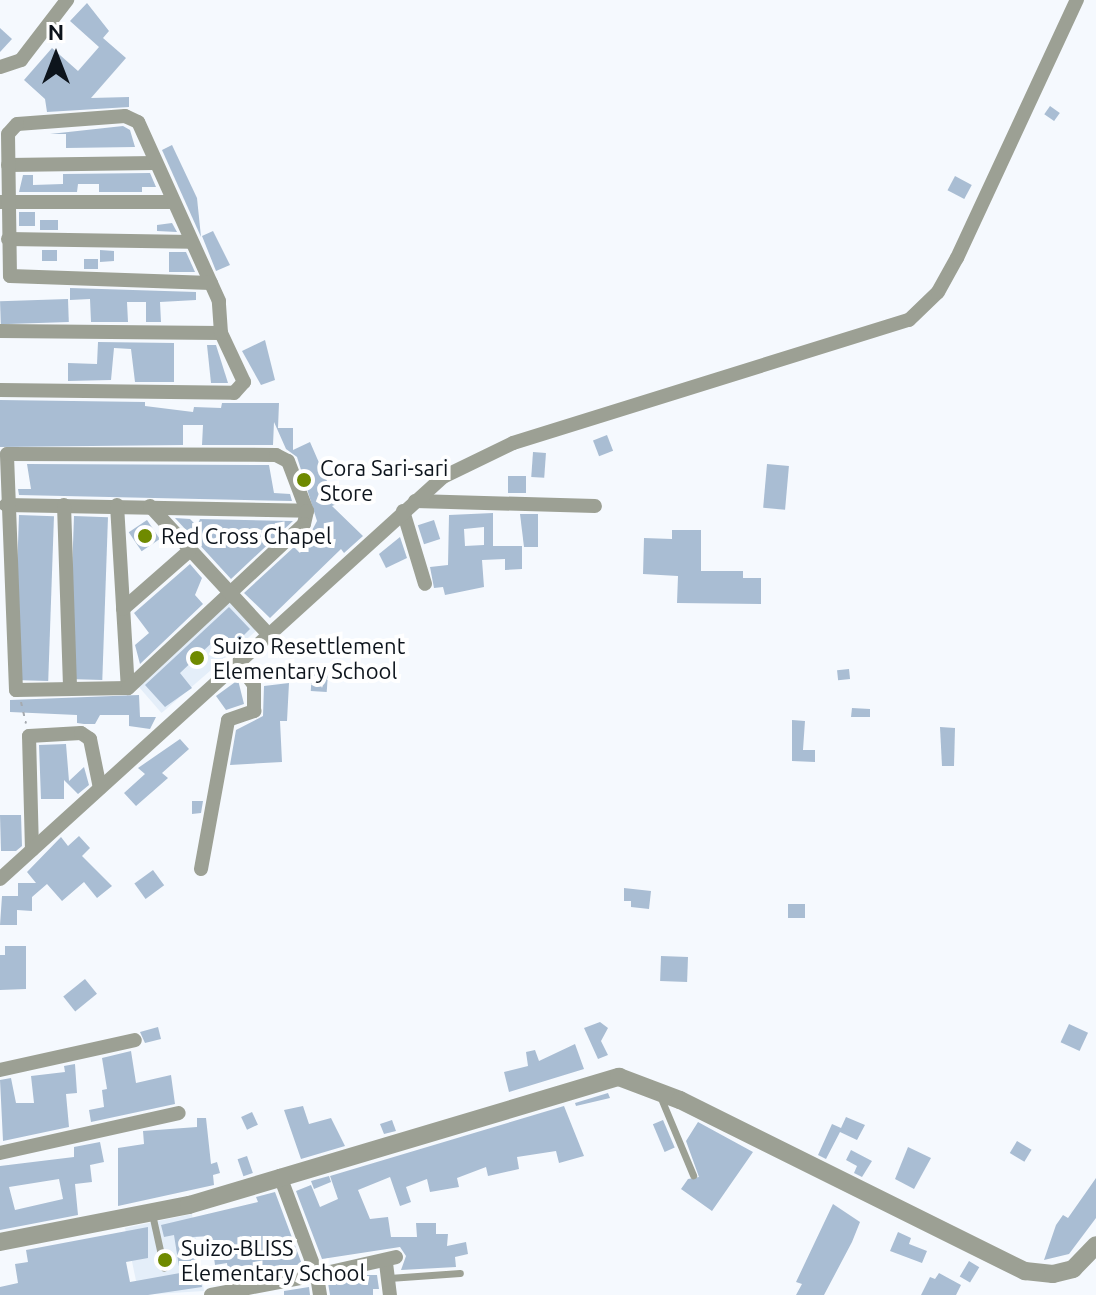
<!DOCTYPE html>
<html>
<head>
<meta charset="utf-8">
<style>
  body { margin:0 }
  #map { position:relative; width:1096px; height:1295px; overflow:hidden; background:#f5f9fe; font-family:Ubuntu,sans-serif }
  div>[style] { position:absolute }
  .built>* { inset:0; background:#e4eef9; transform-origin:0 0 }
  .building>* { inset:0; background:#a9bdd3; transform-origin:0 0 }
  .path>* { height:2px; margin-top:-1px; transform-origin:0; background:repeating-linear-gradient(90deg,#a5aab0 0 4px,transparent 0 10px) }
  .service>* { height:7px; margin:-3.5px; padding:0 3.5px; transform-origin:3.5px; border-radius:3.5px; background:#9ca094 }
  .minor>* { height:14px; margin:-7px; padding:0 7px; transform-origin:7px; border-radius:7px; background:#9ca094 }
  .tertiary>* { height:18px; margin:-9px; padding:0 9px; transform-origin:9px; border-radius:9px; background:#9ca094 }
  .dots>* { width:22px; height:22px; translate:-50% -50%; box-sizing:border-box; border:4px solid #fff; border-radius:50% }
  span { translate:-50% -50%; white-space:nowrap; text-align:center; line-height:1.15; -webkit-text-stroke:8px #fff; paint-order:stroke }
  .poi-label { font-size:22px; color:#0d141c }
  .left { translate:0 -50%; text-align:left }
  .north { position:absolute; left:16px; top:16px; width:80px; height:80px; -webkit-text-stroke:6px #fff; paint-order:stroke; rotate:0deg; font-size:22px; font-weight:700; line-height:32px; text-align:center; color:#0d141c }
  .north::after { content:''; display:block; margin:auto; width:28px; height:36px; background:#0d141c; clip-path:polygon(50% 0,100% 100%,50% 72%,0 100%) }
</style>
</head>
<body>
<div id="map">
  <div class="built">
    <div style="left:229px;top:600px;width:41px;height:125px;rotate:49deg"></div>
    <div style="clip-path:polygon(192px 1214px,204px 1291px,139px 1295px,125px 1228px)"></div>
  </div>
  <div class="building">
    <div style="clip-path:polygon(87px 3px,109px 31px,103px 38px,126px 58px,91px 98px,129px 97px,129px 107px,47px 112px,45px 99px,24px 80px,52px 48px,78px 71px,99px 47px,70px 21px)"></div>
    <div style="clip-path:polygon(0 28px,12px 39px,0 52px)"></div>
    <div style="left:1050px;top:106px;width:12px;height:10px;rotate:35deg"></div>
    <div style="clip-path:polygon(123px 126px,130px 130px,135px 147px,66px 148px,66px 134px,50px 134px)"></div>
    <div style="clip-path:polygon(172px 145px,197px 198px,201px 237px,162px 150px)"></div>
    <div style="clip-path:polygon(150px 173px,156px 187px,142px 187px,142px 192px,99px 192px,99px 184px,78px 184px,77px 192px,19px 192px,23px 175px,33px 175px,33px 185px,63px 184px,63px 174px)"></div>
    <div style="left:955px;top:176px;width:19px;height:16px;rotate:28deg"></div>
    <div style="left:19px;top:212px;width:16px;height:14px"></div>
    <div style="left:40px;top:220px;width:18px;height:10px"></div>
    <div style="clip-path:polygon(172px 223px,177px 232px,157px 231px,157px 225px)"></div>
    <div style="clip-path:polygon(213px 231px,230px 265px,216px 271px,202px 236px)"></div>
    <div style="left:42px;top:250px;width:15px;height:11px"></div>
    <div style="clip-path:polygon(100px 250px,114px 251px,114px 261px,100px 262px)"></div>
    <div style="clip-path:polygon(169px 252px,186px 252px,195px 272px,169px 272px)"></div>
    <div style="left:84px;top:259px;width:14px;height:10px"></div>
    <div style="clip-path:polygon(70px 288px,196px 292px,196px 300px,160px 302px,161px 322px,146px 322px,146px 302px,127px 302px,128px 322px,91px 322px,90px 299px,70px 300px)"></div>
    <div style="left:68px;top:299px;width:23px;height:68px;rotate:88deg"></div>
    <div style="clip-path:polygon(265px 340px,275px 380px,261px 385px,242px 351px)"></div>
    <div style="clip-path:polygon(98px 342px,174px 343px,174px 382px,135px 382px,131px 349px,114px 348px,111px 380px,68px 381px,68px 363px,97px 364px)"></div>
    <div style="clip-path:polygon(207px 345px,216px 345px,228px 383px,211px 383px)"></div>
    <div style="clip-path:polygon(0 400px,145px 402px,145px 406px,193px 412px,194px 407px,221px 408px,222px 403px,279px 403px,278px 428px,293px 428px,293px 450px,310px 442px,337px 504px,332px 506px,363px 536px,344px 553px,341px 549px,270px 618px,244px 593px,294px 547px,300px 553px,317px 521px,297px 457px,286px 449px,274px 422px,273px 445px,202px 445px,203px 425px,183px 425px,183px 445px,0 447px)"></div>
    <div style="left:607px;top:435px;width:17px;height:15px;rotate:69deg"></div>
    <div style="left:533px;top:452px;width:13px;height:25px;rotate:4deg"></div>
    <div style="clip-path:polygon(27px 464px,269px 465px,274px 493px,290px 494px,292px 501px,19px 495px,18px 489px,31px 489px)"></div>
    <div style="left:767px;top:464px;width:22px;height:44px;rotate:5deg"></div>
    <div style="left:526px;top:476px;width:17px;height:18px;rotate:90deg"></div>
    <div style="clip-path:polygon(evenodd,493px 513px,493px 546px,522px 546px,522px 569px,505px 570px,505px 559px,482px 560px,484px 587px,445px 595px,443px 587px,434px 588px,430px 567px,448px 565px,449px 515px,493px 513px,484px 527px,484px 545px,465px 546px,464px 529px,484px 527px)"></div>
    <div style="clip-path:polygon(520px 514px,538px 514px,538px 547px,524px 547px)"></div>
    <div style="left:19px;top:515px;width:35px;height:165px;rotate:2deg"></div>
    <div style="left:74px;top:516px;width:34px;height:163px;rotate:2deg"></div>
    <div style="clip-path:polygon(175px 518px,190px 519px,197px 526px,200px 519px,293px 521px,231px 579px)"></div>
    <div style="left:147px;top:520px;width:23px;height:22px;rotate:56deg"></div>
    <div style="left:434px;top:520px;width:20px;height:17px;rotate:72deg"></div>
    <div style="clip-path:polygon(672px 530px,701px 530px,701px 571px,743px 571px,743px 578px,761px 578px,761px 604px,677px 603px,678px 576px,643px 574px,644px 538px,672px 539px)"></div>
    <div style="clip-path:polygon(400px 537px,407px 558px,386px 568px,379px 554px)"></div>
    <div style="clip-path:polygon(190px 564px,202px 578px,195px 595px,203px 604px,140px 664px,135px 645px,149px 633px,134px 613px)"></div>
    <div style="clip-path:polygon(229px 607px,250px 629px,230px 649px,219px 636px,180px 673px,192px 688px,165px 707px,145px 685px)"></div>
    <div style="left:849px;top:669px;width:10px;height:12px;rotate:84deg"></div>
    <div style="left:312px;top:673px;width:16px;height:18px;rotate:4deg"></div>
    <div style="clip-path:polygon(238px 680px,244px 704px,226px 710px,216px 696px)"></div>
    <div style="clip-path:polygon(289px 683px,287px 721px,280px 721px,282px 762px,230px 765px,236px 730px,263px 716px,264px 686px)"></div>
    <div style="clip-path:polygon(139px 695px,140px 717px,156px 717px,150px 729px,129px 726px,129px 715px,100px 715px,95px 724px,84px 724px,77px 723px,77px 715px,10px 712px,10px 700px)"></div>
    <div style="clip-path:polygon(852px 708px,870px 709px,870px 717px,851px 717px)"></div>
    <div style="clip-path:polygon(792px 720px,805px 721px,803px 750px,815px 750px,815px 762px,792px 761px)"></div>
    <div style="clip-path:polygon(940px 727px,955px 728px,954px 766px,942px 766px)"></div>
    <div style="clip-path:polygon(180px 739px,189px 749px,162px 773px,168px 778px,136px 806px,124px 793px,145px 774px,138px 768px)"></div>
    <div style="clip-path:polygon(66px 744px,69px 781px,84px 767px,89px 785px,78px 794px,64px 780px,64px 799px,41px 799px,39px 745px)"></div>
    <div style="clip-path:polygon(192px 801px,203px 801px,201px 813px,192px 814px)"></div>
    <div style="clip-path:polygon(0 815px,21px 815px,22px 846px,16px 851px,1px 851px)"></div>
    <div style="clip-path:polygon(79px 836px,90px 848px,82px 856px,112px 886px,97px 898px,84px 882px,62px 901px,47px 884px,32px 897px,32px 911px,17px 910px,17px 925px,0 925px,2px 896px,18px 896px,18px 883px,36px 883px,27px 872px,61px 837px,68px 846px)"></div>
    <div style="left:153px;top:870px;width:19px;height:23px;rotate:54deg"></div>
    <div style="clip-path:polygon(624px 888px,651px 891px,649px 909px,631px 907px,631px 901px,624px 901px)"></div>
    <div style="left:788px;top:904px;width:17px;height:14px"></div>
    <div style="clip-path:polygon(5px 946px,26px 946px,26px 989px,0 990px,0 955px,5px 955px)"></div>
    <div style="left:661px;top:956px;width:27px;height:25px;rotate:2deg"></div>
    <div style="left:85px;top:979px;width:19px;height:28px;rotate:51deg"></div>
    <div style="clip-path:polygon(600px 1022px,608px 1028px,601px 1041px,608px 1055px,598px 1059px,584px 1028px)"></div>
    <div style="left:1069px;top:1024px;width:21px;height:20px;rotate:25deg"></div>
    <div style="clip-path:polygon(158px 1027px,161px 1039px,145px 1043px,140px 1032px)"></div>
    <div style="clip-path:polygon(575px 1044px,584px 1069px,509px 1092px,504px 1072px,528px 1066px,526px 1052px,535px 1050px,539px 1061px)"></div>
    <div style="clip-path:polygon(131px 1051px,136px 1083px,171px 1075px,175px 1104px,91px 1122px,89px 1110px,104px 1107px,102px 1090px,107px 1089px,102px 1058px)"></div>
    <div style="clip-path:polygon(75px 1064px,77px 1093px,66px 1094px,69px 1127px,3px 1141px,0 1080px,11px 1078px,16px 1103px,34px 1103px,31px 1076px,65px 1072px,64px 1066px)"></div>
    <div style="clip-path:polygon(608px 1093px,610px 1098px,576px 1106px,575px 1103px)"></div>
    <div style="clip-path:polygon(303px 1106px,309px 1124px,331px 1118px,345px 1146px,301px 1159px,284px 1110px)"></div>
    <div style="clip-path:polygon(564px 1106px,584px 1156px,559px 1163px,556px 1151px,517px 1157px,519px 1169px,488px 1176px,486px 1167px,457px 1178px,459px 1187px,430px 1192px,427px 1179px,406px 1187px,411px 1202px,400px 1206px,390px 1177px,358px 1190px,370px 1219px,388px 1217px,391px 1237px,417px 1237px,416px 1223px,436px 1223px,436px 1234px,448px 1234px,447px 1246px,466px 1242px,468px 1254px,455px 1257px,456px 1267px,401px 1270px,406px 1256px,400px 1247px,322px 1259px,296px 1191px,311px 1185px,320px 1207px,338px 1199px,330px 1176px)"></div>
    <div style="left:252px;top:1112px;width:14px;height:12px;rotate:65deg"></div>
    <div style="clip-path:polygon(846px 1117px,865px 1125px,857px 1140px,840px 1132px,826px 1159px,818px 1155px,832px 1124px,841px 1128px)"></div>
    <div style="clip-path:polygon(197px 1118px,206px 1118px,211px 1164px,217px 1162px,220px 1173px,213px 1175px,214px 1185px,118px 1206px,118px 1148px,144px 1144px,143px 1131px,197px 1127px)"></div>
    <div style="clip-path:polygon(392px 1120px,396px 1131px,384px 1134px,380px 1124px)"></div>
    <div style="left:663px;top:1120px;width:30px;height:11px;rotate:67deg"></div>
    <div style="clip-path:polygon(698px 1122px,753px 1152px,712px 1211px,681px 1189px,688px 1179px,699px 1177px,686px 1141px)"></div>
    <div style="left:1017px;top:1141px;width:17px;height:14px;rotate:31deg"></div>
    <div style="clip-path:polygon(evenodd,100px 1142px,104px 1162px,90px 1165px,92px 1182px,75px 1184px,78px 1215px,0 1230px,0 1166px,74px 1157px,74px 1147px,100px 1142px,59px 1179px,63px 1199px,15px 1210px,9px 1187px,59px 1179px)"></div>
    <div style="clip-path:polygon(908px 1147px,931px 1158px,914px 1189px,895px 1179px)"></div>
    <div style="clip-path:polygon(851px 1150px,872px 1161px,862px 1177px,854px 1173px,857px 1166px,846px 1160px)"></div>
    <div style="left:247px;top:1156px;width:18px;height:10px;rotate:71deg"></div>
    <div style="clip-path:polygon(329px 1176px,331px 1182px,314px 1189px,311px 1181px)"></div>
    <div style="clip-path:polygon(1096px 1178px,1096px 1218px,1069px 1254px,1044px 1260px,1056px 1225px,1063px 1215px,1068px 1218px)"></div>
    <div style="clip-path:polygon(275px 1192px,303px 1267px,229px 1281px,227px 1263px,215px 1265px,211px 1236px,193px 1237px,202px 1287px,148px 1295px,0 1295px,0 1287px,18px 1283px,15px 1264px,28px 1262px,26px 1250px,148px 1227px,148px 1258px,126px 1262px,130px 1282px,180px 1273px,174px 1235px,164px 1237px,161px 1225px,258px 1202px,256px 1197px)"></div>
    <div style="clip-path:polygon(833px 1204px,860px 1222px,852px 1242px,824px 1295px,796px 1295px,802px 1284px,796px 1282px)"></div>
    <div style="clip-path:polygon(898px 1232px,911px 1238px,909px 1244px,927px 1251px,922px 1263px,890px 1251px)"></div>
    <div style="left:969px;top:1261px;width:12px;height:18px;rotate:31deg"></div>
    <div style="clip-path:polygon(939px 1273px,961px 1285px,956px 1295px,921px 1295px,930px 1277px,935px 1279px)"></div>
    <div style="clip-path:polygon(360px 1275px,377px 1275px,379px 1289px,373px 1289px,373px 1295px,330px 1295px,328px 1283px)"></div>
    <div style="clip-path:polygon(309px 1287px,310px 1295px,284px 1295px,284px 1291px)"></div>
  </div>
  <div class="path">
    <div style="left:21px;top:702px;width:22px;rotate:77deg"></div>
  </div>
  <div class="service">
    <div style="left:660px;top:1096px;width:86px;rotate:67.3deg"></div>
    <div style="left:152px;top:1214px;width:55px;rotate:77.5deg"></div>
    <div style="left:389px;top:1278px;width:71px;rotate:-4deg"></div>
  </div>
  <div class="minor">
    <div style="left:0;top:67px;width:22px;rotate:-18deg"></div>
    <div style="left:21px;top:60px;width:76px;rotate:-52.5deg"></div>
    <div style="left:8px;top:165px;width:147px;rotate:-0.8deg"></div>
    <div style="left:0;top:202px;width:173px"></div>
    <div style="left:8px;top:239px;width:183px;rotate:0.9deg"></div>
    <div style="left:0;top:331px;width:221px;rotate:0.5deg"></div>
    <div style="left:0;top:390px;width:234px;rotate:0.7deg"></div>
    <div style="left:234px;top:393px;width:15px;rotate:-48deg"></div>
    <div style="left:244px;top:382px;width:54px;rotate:-115.1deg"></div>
    <div style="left:221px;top:333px;width:32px;rotate:-94deg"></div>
    <div style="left:219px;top:301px;width:196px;rotate:-114.3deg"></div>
    <div style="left:138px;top:122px;width:14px;rotate:-155deg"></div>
    <div style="left:125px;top:116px;width:108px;rotate:175.8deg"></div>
    <div style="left:17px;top:124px;width:13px;rotate:132deg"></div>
    <div style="left:8px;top:134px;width:142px;rotate:89.2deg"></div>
    <div style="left:10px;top:276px;width:201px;rotate:2deg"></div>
    <div style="left:415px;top:501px;width:180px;rotate:1.6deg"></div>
    <div style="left:6px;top:505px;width:301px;rotate:1.1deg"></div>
    <div style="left:64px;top:505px;width:184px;rotate:88.1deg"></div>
    <div style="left:117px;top:505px;width:183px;rotate:86.6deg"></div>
    <div style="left:128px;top:688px;width:112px;rotate:179deg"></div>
    <div style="left:16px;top:690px;width:236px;rotate:-92.2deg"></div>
    <div style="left:7px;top:454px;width:269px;rotate:0.2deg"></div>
    <div style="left:276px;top:455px;width:13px;rotate:27deg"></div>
    <div style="left:288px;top:461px;width:53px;rotate:69.2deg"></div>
    <div style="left:307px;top:511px;width:13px;rotate:103deg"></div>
    <div style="left:304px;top:524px;width:241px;rotate:137deg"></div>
    <div style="left:150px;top:506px;width:174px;rotate:47.3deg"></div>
    <div style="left:403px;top:511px;width:76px;rotate:73.2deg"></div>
    <div style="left:123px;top:609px;width:88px;rotate:-41.3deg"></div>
    <div style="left:32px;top:850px;width:114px;rotate:-91.5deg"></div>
    <div style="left:29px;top:736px;width:52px;rotate:-3.3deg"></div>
    <div style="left:81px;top:733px;width:11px;rotate:34deg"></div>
    <div style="left:90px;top:739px;width:50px;rotate:78.5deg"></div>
    <div style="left:201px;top:869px;width:151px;rotate:-79.7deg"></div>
    <div style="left:228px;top:720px;width:28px;rotate:-19deg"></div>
    <div style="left:254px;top:711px;width:26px;rotate:-90deg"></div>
    <div style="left:254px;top:685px;width:27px;rotate:-126deg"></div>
    <div style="left:0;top:879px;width:598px;rotate:-42.22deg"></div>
    <div style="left:443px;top:477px;width:78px;rotate:-25.9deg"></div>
    <div style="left:513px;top:443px;width:415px;rotate:-17.3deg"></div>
    <div style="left:909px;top:320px;width:40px;rotate:-44deg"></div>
    <div style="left:938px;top:292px;width:39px;rotate:-61deg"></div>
    <div style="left:957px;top:258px;width:285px;rotate:-65.1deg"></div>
    <div style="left:0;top:1070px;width:138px;rotate:-12.5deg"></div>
    <div style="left:0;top:1153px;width:183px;rotate:-12.6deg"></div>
    <div style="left:386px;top:1263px;width:32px;rotate:83deg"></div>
    <div style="left:211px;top:1295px;width:108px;rotate:-10.7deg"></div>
    <div style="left:317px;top:1275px;width:106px;rotate:-110.5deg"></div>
    <div style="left:320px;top:1295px;width:20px;rotate:-99deg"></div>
    <div style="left:317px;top:1275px;width:81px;rotate:-12.8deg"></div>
  </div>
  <div class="tertiary">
    <div style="left:0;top:1242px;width:193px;rotate:-11.1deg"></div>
    <div style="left:189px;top:1205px;width:449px;rotate:-16.6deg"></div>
    <div style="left:619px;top:1077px;width:65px;rotate:20.7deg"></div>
    <div style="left:680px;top:1100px;width:385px;rotate:26.4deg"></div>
    <div style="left:1025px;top:1271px;width:28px;rotate:6deg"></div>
    <div style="left:1053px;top:1274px;width:21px;rotate:-14deg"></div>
    <div style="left:1073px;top:1269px;width:33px;rotate:-46deg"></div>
  </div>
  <div class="dots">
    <div style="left:304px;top:480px;background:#6f8a00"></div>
    <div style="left:145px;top:536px;background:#6f8a00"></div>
    <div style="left:197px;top:658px;background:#6f8a00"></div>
    <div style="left:165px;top:1260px;background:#6f8a00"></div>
  </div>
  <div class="poi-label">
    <span class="left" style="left:320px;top:480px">Cora Sari-sari<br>Store</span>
    <span class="left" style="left:161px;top:536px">Red Cross Chapel</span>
    <span class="left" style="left:213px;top:658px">Suizo Resettlement<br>Elementary School</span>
    <span class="left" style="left:181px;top:1260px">Suizo-BLISS<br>Elementary School</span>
  </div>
  <div class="north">N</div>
</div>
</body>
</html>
